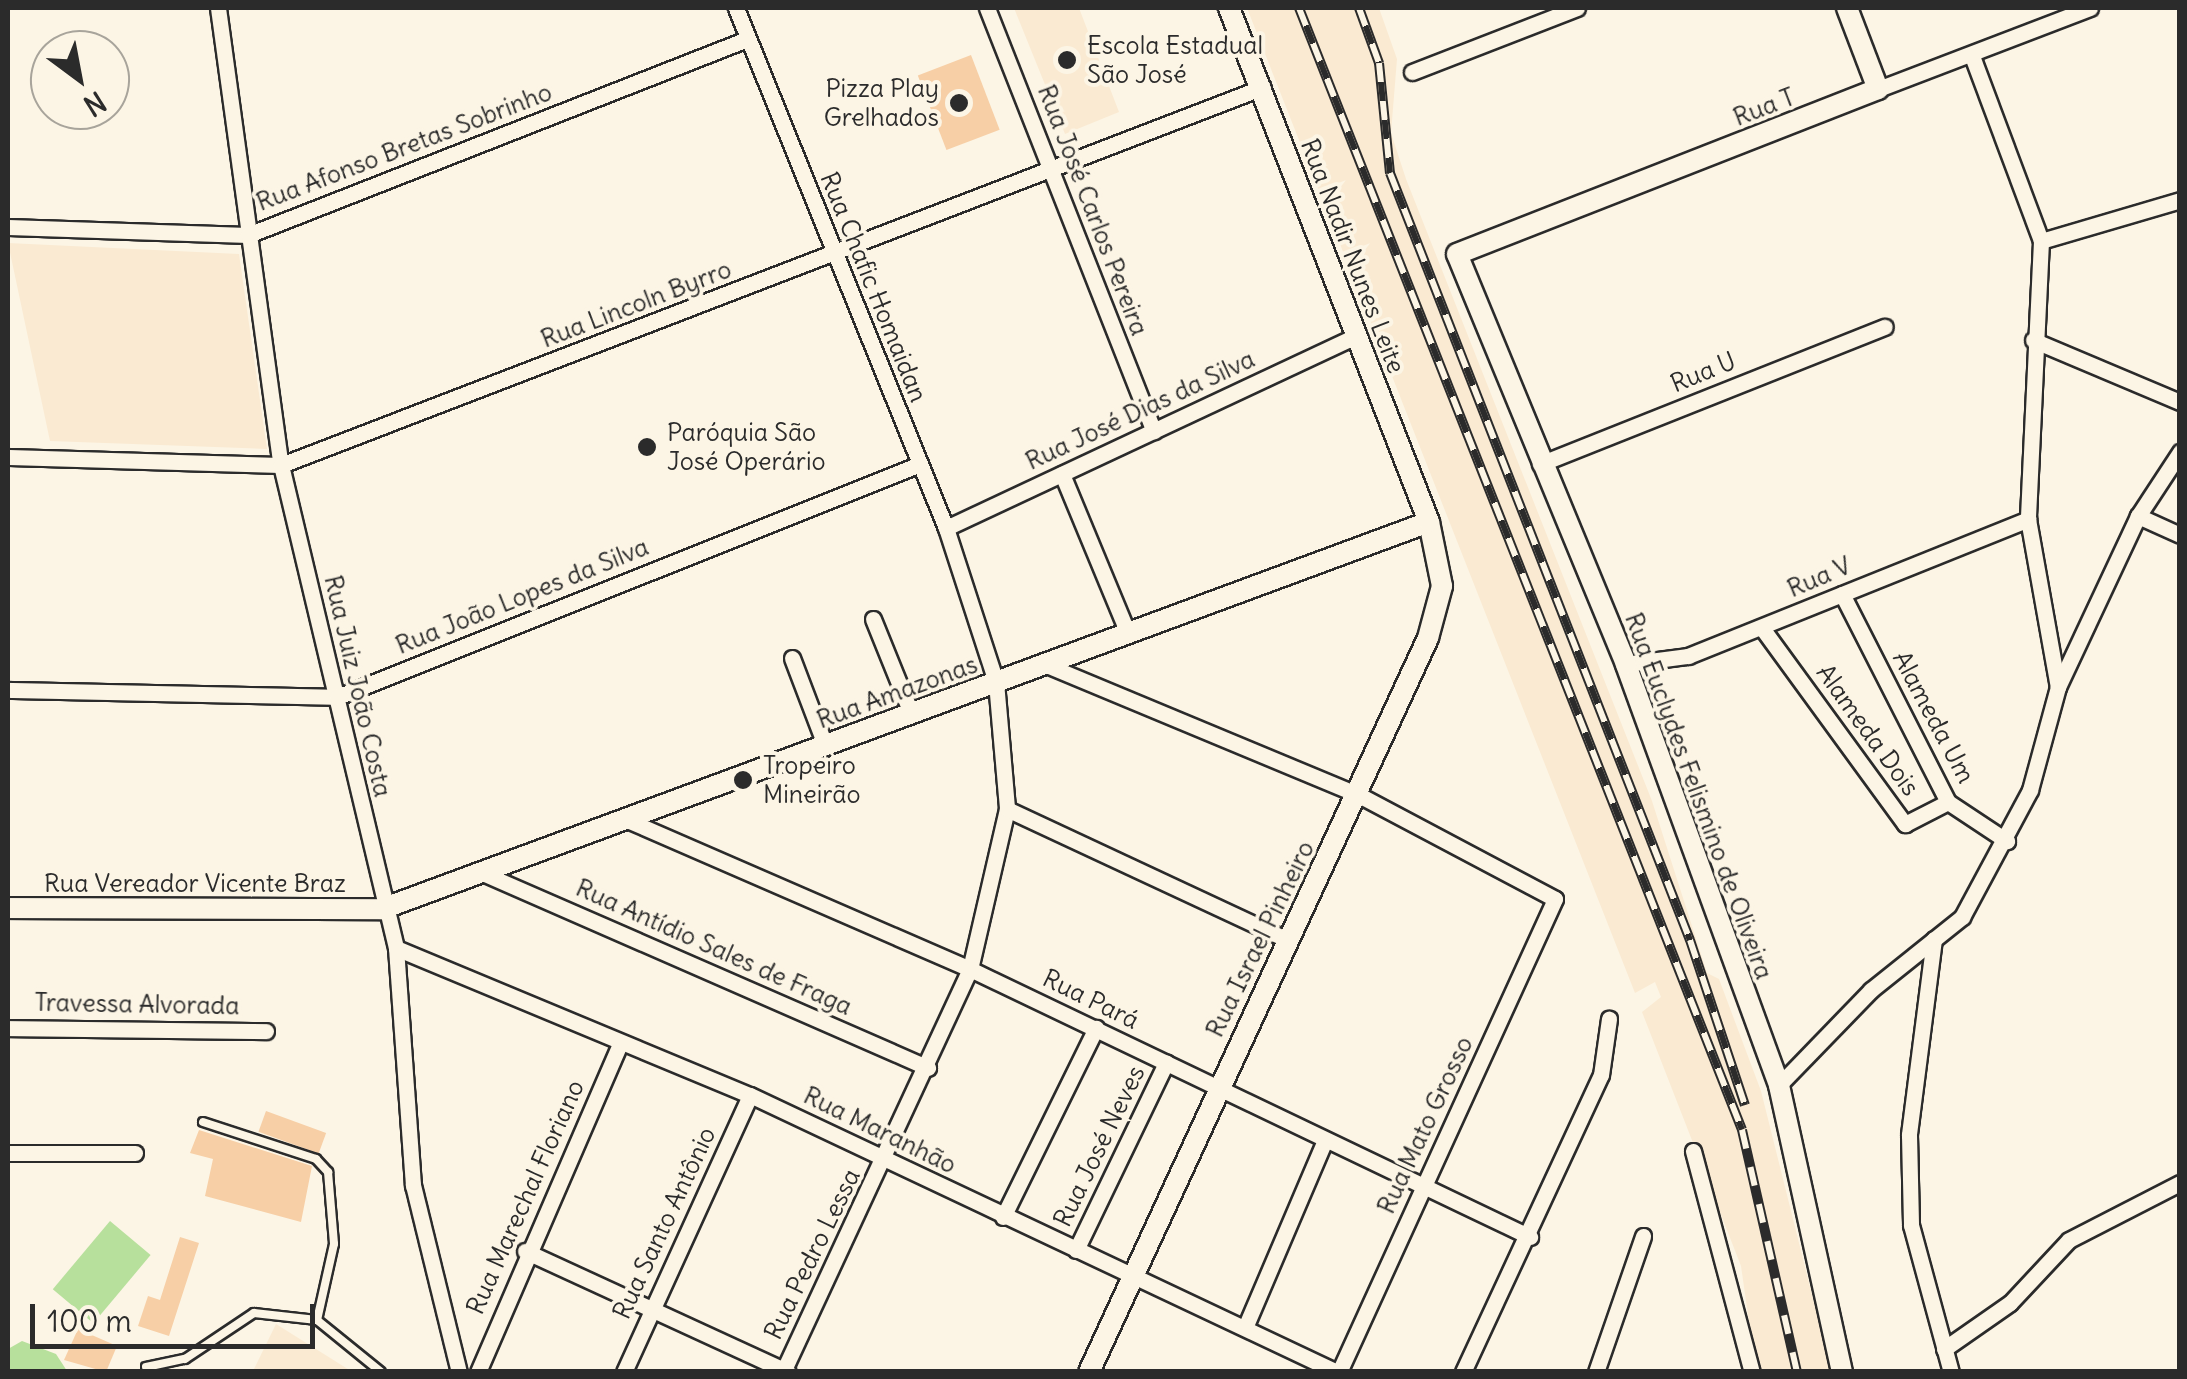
<!DOCTYPE html>
<html>
<head>
<meta charset="utf-8">
<style>
  body { margin:0 }
  #map { position:relative; width:2187px; height:1379px; overflow:hidden; background:#fcf5e5; font-family:Delius,sans-serif }
  div>[style] { position:absolute }
  .built>* { inset:0; background:#faead2 }
  .green>* { inset:0; background:#b7e09c; transform-origin:0 0 }
  .building>* { inset:0; background:#f7cfa6; transform-origin:0 0 }
  .roads { filter:drop-shadow(2px 0 #2b2b2b) drop-shadow(-2px 0 #2b2b2b) drop-shadow(0 2px #2b2b2b) drop-shadow(0 -2px #2b2b2b) }
  .lane>* { height:8px; margin:-4px; padding:0 4px; transform-origin:4px; border-radius:4px; background:#fcf5e5 }
  .street>* { height:15px; margin:-7.5px; padding:0 7.5px; transform-origin:7.5px; border-radius:7.5px; background:#fcf5e5 }
  .secondary>* { height:20px; margin:-10px; padding:0 10px; transform-origin:10px; border-radius:10px; background:#fcf5e5 }
  .rail>* { height:10px; margin-top:-5px; transform-origin:0; background:repeating-linear-gradient(90deg,#fcf5e5 0 19px,#2b2b2b 0 38px); box-sizing:border-box; border-block:2px solid #2b2b2b }
  .dots>* { width:28px; height:28px; translate:-50% -50%; box-sizing:border-box; border:5px solid #fcf5e5; border-radius:50% }
  span { translate:-50% -50%; white-space:nowrap; text-align:center; line-height:1.15; -webkit-text-stroke:8px #fcf5e5; paint-order:stroke }
  .poi-label { font-size:25px; color:#2b2b2b }
  .left { translate:0 -50%; text-align:left }
  .right { translate:-100% -50%; text-align:right }
  .street-label { font-size:25px; color:#2b2b2b }
  .frame { position:absolute; inset:0; border:10px solid #2b2b2b; pointer-events:none }
  .north { position:absolute; left:30px; top:30px; width:100px; height:100px; box-sizing:border-box; background:#fcf5e5; border:2px solid #a8a49b; border-radius:50%; rotate:148deg; font-size:28px; font-weight:700; line-height:40px; text-align:center; color:#2b2b2b }
  .north::after { content:''; display:block; margin:auto; width:35px; height:45px; background:#2b2b2b; clip-path:polygon(50% 0,100% 100%,50% 72%,0 100%) }
  .scale { position:absolute; left:30px; top:1304px; width:285px; height:45px; box-sizing:border-box; border:5px solid #2b2b2b; border-top:0; padding-left:12px; font-size:30px; line-height:35px; white-space:nowrap; color:#2b2b2b; -webkit-text-stroke:8px #fcf5e5; paint-order:stroke }
</style>
</head>
<body>
<div id="map">
  <div class="built">
    <div style="clip-path:polygon(1014px 8px,1079px 8px,1119px 112px,1065px 134px)"></div>
    <div style="clip-path:polygon(1247px 8px,1379px 8px,1397px 59px,1391px 133px,1406px 179px,1652px 801px,1707px 973px,1719px 979px,1761px 1091px,1831px 1371px,1756px 1371px,1741px 1266px,1642px 1012px,1661px 997px,1655px 982px,1635px 993px)"></div>
    <div style="clip-path:polygon(8px 243px,239px 254px,267px 449px,50px 441px)"></div>
    <div style="clip-path:polygon(276px 1324px,351px 1371px,253px 1371px)"></div>
  </div>
  <div class="green">
    <div style="left:110px;top:1221px;width:53px;height:89px;rotate:40deg"></div>
    <div style="clip-path:polygon(22px 1341px,56px 1354px,67px 1371px,8px 1371px,8px 1349px)"></div>
  </div>
  <div class="building">
    <div style="left:971px;top:55px;width:80px;height:57px;rotate:69deg"></div>
    <div style="left:266px;top:1111px;width:64px;height:22px;rotate:20deg"></div>
    <div style="clip-path:polygon(199px 1130px,312px 1166px,301px 1222px,205px 1196px,213px 1159px,190px 1153px)"></div>
    <div style="clip-path:polygon(180px 1237px,199px 1243px,169px 1336px,138px 1326px,148px 1296px,160px 1300px)"></div>
    <div style="clip-path:polygon(78px 1329px,117px 1346px,106px 1372px,64px 1360px)"></div>
  </div>
  <div class="roads">
    <div class="lane">
      <div style="left:203px;top:1122px;width:119px;rotate:18.1deg"></div>
      <div style="left:316px;top:1159px;width:18px;rotate:47deg"></div>
      <div style="left:328px;top:1172px;width:72px;rotate:85.2deg"></div>
      <div style="left:334px;top:1244px;width:78px;rotate:102.6deg"></div>
      <div style="left:317px;top:1320px;width:82px;rotate:39.1deg"></div>
      <div style="left:146px;top:1367px;width:40px;rotate:-12deg"></div>
      <div style="left:185px;top:1359px;width:83px;rotate:-33.7deg"></div>
      <div style="left:254px;top:1313px;width:63px;rotate:6.3deg"></div>
    </div>
    <div class="street">
      <div style="left:218px;top:8px;width:461px;rotate:82.2deg"></div>
      <div style="left:281px;top:465px;width:497px;rotate:76.6deg"></div>
      <div style="left:396px;top:948px;width:238px;rotate:85.9deg"></div>
      <div style="left:413px;top:1185px;width:193px;rotate:76.2deg"></div>
      <div style="left:736px;top:8px;width:561px;rotate:68.01deg"></div>
      <div style="left:946px;top:528px;width:162px;rotate:72deg"></div>
      <div style="left:996px;top:682px;width:127px;rotate:85deg"></div>
      <div style="left:1007px;top:809px;width:164px;rotate:103deg"></div>
      <div style="left:970px;top:969px;width:444px;rotate:114.9deg"></div>
      <div style="left:987px;top:8px;width:455px;rotate:68.5deg"></div>
      <div style="left:1972px;top:56px;width:197px;rotate:69.5deg"></div>
      <div style="left:2041px;top:241px;width:278px;rotate:92.7deg"></div>
      <div style="left:2028px;top:519px;width:171px;rotate:79.9deg"></div>
      <div style="left:1412px;top:72px;width:177px;rotate:-21.2deg"></div>
      <div style="left:1878px;top:89px;width:227px;rotate:-20.9deg"></div>
      <div style="left:8px;top:227px;width:240px;rotate:1.9deg"></div>
      <div style="left:248px;top:235px;width:536px;rotate:-21.44deg"></div>
      <div style="left:2041px;top:241px;width:145px;rotate:-16.4deg"></div>
      <div style="left:2033px;top:340px;width:160px;rotate:22.9deg"></div>
      <div style="left:8px;top:457px;width:273px;rotate:1.7deg"></div>
      <div style="left:281px;top:465px;width:1052px;rotate:-21.05deg"></div>
      <div style="left:1540px;top:464px;width:371px;rotate:-21.7deg"></div>
      <div style="left:1062px;top:474px;width:172px;rotate:67.5deg"></div>
      <div style="left:2138px;top:516px;width:46px;rotate:24.3deg"></div>
      <div style="left:946px;top:528px;width:453px;rotate:-25.1deg"></div>
      <div style="left:1842px;top:594px;width:233px;rotate:63deg"></div>
      <div style="left:1948px;top:802px;width:71px;rotate:33.5deg"></div>
      <div style="left:873px;top:619px;width:101px;rotate:68deg"></div>
      <div style="left:1762px;top:628px;width:243px;rotate:53.9deg"></div>
      <div style="left:1905px;top:824px;width:48px;rotate:-27.1deg"></div>
      <div style="left:792px;top:658px;width:93px;rotate:69.2deg"></div>
      <div style="left:1044px;top:664px;width:339px;rotate:22.6deg"></div>
      <div style="left:1357px;top:794px;width:224px;rotate:27.9deg"></div>
      <div style="left:1555px;top:899px;width:520px;rotate:114.54deg"></div>
      <div style="left:1626px;top:664px;width:63px;rotate:-7.4deg"></div>
      <div style="left:1688px;top:656px;width:367px;rotate:-21.9deg"></div>
      <div style="left:8px;top:690px;width:329px;rotate:1.2deg"></div>
      <div style="left:337px;top:697px;width:628px;rotate:-21.78deg"></div>
      <div style="left:1007px;top:809px;width:310px;rotate:25deg"></div>
      <div style="left:625px;top:819px;width:376px;rotate:23.5deg"></div>
      <div style="left:970px;top:969px;width:621px;rotate:25.57deg"></div>
      <div style="left:480px;top:872px;width:489px;rotate:23.6deg"></div>
      <div style="left:1934px;top:939px;width:198px;rotate:97.3deg"></div>
      <div style="left:1909px;top:1135px;width:90px;rotate:88.7deg"></div>
      <div style="left:1911px;top:1225px;width:152px;rotate:74.8deg"></div>
      <div style="left:396px;top:948px;width:383px;rotate:22.6deg"></div>
      <div style="left:750px;top:1095px;width:649px;rotate:25.26deg"></div>
      <div style="left:8px;top:1028px;width:258px;rotate:0.7deg"></div>
      <div style="left:1779px;top:1085px;width:132px;rotate:-45.9deg"></div>
      <div style="left:1871px;top:990px;width:117px;rotate:-38.7deg"></div>
      <div style="left:1962px;top:917px;width:144px;rotate:-61.8deg"></div>
      <div style="left:2030px;top:790px;width:107px;rotate:-74.8deg"></div>
      <div style="left:2058px;top:687px;width:189px;rotate:-64.9deg"></div>
      <div style="left:2138px;top:516px;width:77px;rotate:-56.7deg"></div>
      <div style="left:1693px;top:1151px;width:229px;rotate:75.1deg"></div>
      <div style="left:8px;top:1153px;width:127px"></div>
      <div style="left:1003px;top:1217px;width:211px;rotate:-63.8deg"></div>
      <div style="left:1076px;top:1250px;width:208px;rotate:-64.3deg"></div>
      <div style="left:525px;top:1251px;width:289px;rotate:24.7deg"></div>
      <div style="left:1247px;top:1323px;width:199px;rotate:-66.9deg"></div>
      <div style="left:1944px;top:1349px;width:80px;rotate:-34.9deg"></div>
      <div style="left:2010px;top:1303px;width:86px;rotate:-46.9deg"></div>
      <div style="left:2069px;top:1240px;width:125px;rotate:-27.2deg"></div>
      <div style="left:478px;top:1372px;width:357px;rotate:-66.6deg"></div>
      <div style="left:624px;top:1372px;width:304px;rotate:-65.5deg"></div>
      <div style="left:1463px;top:1372px;width:327px;rotate:-65.1deg"></div>
      <div style="left:1601px;top:1075px;width:57px;rotate:-81.9deg"></div>
      <div style="left:1596px;top:1372px;width:144px;rotate:-70.9deg"></div>
    </div>
    <div class="secondary">
      <div style="left:8px;top:908px;width:374px;rotate:0.2deg"></div>
      <div style="left:382px;top:909px;width:1116px;rotate:-20.29deg"></div>
      <div style="left:1089px;top:1372px;width:809px;rotate:-65.21deg"></div>
      <div style="left:1428px;top:638px;width:54px;rotate:-74.9deg"></div>
      <div style="left:1442px;top:586px;width:65px;rotate:-101.5deg"></div>
      <div style="left:1429px;top:522px;width:552px;rotate:-111.26deg"></div>
      <div style="left:1842px;top:1372px;width:294px;rotate:-102.4deg"></div>
      <div style="left:1779px;top:1085px;width:448px;rotate:-110deg"></div>
      <div style="left:1626px;top:664px;width:443px;rotate:-112.4deg"></div>
      <div style="left:1457px;top:254px;width:452px;rotate:-21.4deg"></div>
      <div style="left:1878px;top:89px;width:87px;rotate:-110.9deg"></div>
    </div>
  </div>
  <div class="rail">
    <div style="left:1299px;top:8px;width:1206px;rotate:68.45deg"></div>
    <div style="left:1742px;top:1130px;width:248px;rotate:77.2deg"></div>
    <div style="left:1359px;top:8px;width:59px;rotate:70deg"></div>
    <div style="left:1379px;top:63px;width:111px;rotate:84.3deg"></div>
    <div style="left:1390px;top:173px;width:824px;rotate:68.64deg"></div>
    <div style="left:1690px;top:940px;width:174px;rotate:71.6deg"></div>
  </div>
  <div class="dots">
    <div style="left:1067px;top:60px;background:#2b2b2b"></div>
    <div style="left:959px;top:103px;background:#2b2b2b"></div>
    <div style="left:647px;top:447px;background:#2b2b2b"></div>
    <div style="left:743px;top:780px;background:#2b2b2b"></div>
  </div>
  <div class="poi-label">
    <span class="left" style="left:1087px;top:60px">Escola Estadual<br>São José</span>
    <span class="right" style="left:939px;top:103px">Pizza Play<br>Grelhados</span>
    <span class="left" style="left:667px;top:447px">Paróquia São<br>José Operário</span>
    <span class="left" style="left:763px;top:780px">Tropeiro<br>Mineirão</span>
  </div>
  <div class="street-label">
    <span style="left:1764px;top:107px;rotate:-21deg">Rua T</span>
    <span style="left:404px;top:147px;rotate:-21deg">Rua Afonso Bretas Sobrinho</span>
    <span style="left:1093px;top:210px;rotate:69deg">Rua José Carlos Pereira</span>
    <span style="left:1353px;top:256px;rotate:69deg">Rua Nadir Nunes Leite</span>
    <span style="left:874px;top:287px;rotate:68deg">Rua Chafic Homaidan</span>
    <span style="left:636px;top:304px;rotate:-21deg">Rua Lincoln Byrro</span>
    <span style="left:1703px;top:372px;rotate:-22deg">Rua U</span>
    <span style="left:1140px;top:410px;rotate:-25deg">Rua José Dias da Silva</span>
    <span style="left:1819px;top:577px;rotate:-23deg">Rua V</span>
    <span style="left:522px;top:596px;rotate:-22deg">Rua João Lopes da Silva</span>
    <span style="left:358px;top:686px;rotate:77deg">Rua Juiz João Costa</span>
    <span style="left:897px;top:692px;rotate:-20deg">Rua Amazonas</span>
    <span style="left:1934px;top:717px;rotate:62deg">Alameda Um</span>
    <span style="left:1868px;top:730px;rotate:54deg">Alameda Dois</span>
    <span style="left:1699px;top:796px;rotate:70deg">Rua Euclydes Felismino de Oliveira</span>
    <span style="left:195px;top:883px">Rua Vereador Vicente Braz</span>
    <span style="left:1260px;top:939px;rotate:-64deg">Rua Israel Pinheiro</span>
    <span style="left:714px;top:947px;rotate:24deg">Rua Antídio Sales de Fraga</span>
    <span style="left:1091px;top:999px;rotate:26deg">Rua Pará</span>
    <span style="left:137px;top:1004px;rotate:1deg">Travessa Alvorada</span>
    <span style="left:1425px;top:1125px;rotate:-65deg">Rua Mato Grosso</span>
    <span style="left:880px;top:1130px;rotate:26deg">Rua Maranhão</span>
    <span style="left:1099px;top:1146px;rotate:-64deg">Rua José Neves</span>
    <span style="left:525px;top:1197px;rotate:-66deg">Rua Marechal Floriano</span>
    <span style="left:664px;top:1223px;rotate:-65deg">Rua Santo Antônio</span>
    <span style="left:812px;top:1254px;rotate:-64deg">Rua Pedro Lessa</span>
  </div>
  <div class="frame"></div>
  <div class="north">N</div>
  <div class="scale">100 m</div>
</div>
</body>
</html>
